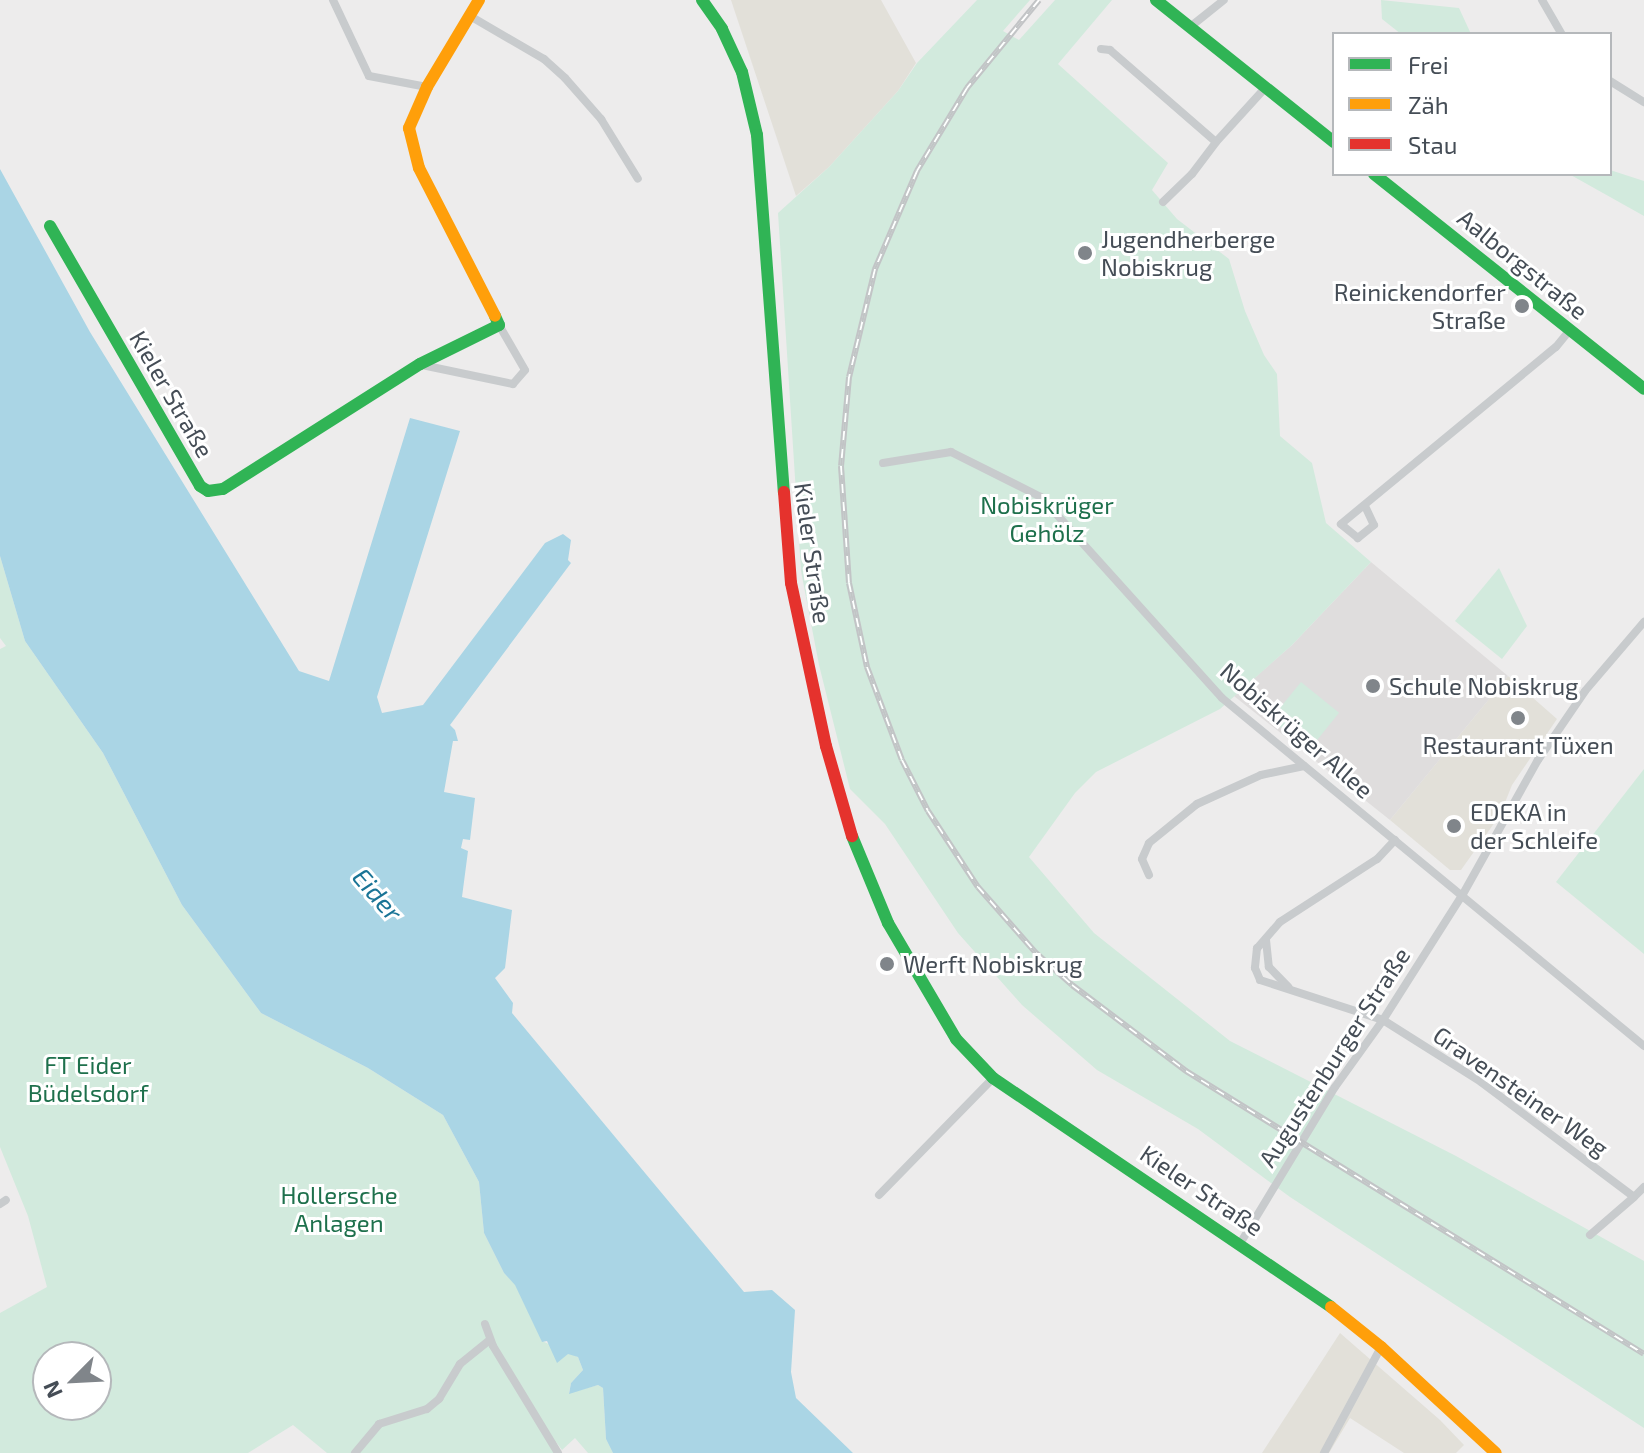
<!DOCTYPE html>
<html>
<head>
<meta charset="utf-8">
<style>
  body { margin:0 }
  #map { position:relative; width:1644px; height:1453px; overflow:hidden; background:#edecec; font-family:"Exo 2",sans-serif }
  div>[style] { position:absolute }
  .commercial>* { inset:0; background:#e2e0d9 }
  .education>* { inset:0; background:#dfdddd }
  .green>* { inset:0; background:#d2eadd; transform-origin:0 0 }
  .water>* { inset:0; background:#aad5e5 }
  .street>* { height:8px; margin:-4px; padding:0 4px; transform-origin:4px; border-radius:4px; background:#c8cbcd }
  .fast>* { height:12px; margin:-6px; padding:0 6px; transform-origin:6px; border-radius:6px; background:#30b455 }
  .slow>* { height:12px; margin:-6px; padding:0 6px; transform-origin:6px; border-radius:6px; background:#ff9f0a }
  .jam>* { height:12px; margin:-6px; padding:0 6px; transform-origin:6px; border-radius:6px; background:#e5322d }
  .rail>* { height:6px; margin-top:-3px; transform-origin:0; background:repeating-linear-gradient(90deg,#fff 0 9px,#c2c4c6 0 18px); box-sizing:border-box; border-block:2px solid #c2c4c6 }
  .dots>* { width:22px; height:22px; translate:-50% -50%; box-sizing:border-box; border:4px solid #fff; border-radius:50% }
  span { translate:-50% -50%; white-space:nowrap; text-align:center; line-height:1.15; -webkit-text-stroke:6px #fff; paint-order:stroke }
  .poi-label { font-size:24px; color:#454d56 }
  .left { translate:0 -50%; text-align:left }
  .right { translate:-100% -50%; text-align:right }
  .street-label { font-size:24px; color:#454d56 }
  .park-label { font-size:24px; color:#1e704c }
  .water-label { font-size:26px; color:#197496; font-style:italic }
  .legend { position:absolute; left:1332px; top:32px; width:280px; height:144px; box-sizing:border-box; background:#fff; border:2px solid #b5b8bb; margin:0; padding:10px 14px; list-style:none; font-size:24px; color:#454d56 }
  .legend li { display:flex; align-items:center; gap:16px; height:40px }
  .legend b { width:40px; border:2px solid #b5b8bb }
  .north { position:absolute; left:32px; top:1341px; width:80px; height:80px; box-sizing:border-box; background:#fff; border:2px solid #b5b8bb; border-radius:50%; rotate:246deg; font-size:22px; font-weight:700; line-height:32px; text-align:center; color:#454d56 }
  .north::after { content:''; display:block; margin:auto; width:28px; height:36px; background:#80858a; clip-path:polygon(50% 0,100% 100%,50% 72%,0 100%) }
</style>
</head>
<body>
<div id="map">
  <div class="commercial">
    <div style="clip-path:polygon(731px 0,881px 0,916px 63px,898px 91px,829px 167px,796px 196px)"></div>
    <div style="clip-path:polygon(1508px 676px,1557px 719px,1512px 785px,1500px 815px,1461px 870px,1450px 870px,1390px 820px)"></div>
    <div style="clip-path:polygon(1340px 1333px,1440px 1420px,1464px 1445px,1456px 1453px,1404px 1453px,1350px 1418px,1329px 1453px,1262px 1453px)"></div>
  </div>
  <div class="education">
    <div style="clip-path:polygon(1371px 562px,1508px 676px,1390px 820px,1234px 696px,1292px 645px)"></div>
  </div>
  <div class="green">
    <div style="clip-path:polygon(977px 0,1030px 0,1003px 31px,1019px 40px,1055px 0,1112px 0,1058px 64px,1168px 163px,1152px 190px,1177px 219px,1229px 259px,1245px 311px,1264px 355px,1277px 374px,1280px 436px,1312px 463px,1326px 523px,1371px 562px,1292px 645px,1220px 709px,1096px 772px,1075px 793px,1029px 857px,1094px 933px,1230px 1041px,1456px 1156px,1644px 1261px,1644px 1428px,1290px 1197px,1198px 1129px,1097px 1070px,1022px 1005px,958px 933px,885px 824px,850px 789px,819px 665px,801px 571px,778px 213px,829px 167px,898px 91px,917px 63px)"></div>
    <div style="clip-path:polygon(1381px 0,1459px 8px,1471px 34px,1401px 34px,1382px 19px)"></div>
    <div style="clip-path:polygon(1610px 170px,1644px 181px,1644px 216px,1569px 174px,1610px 174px)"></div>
    <div style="clip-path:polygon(evenodd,0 556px,25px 641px,103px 753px,182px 905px,261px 1013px,368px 1068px,443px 1115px,479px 1182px,484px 1233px,504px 1273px,515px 1284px,542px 1341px,578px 1357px,583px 1370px,571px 1383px,569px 1393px,598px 1385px,603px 1388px,606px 1439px,613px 1453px,588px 1453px,575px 1438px,562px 1450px,556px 1442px,557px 1453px,327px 1453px,293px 1425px,248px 1453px,0 1453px,0 1313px,47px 1287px,28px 1216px,0 1147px,0 649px,6px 646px,0 638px,0 556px,48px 1357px,96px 1357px,96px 1405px,48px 1405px,48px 1357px)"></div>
    <div style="clip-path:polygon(1499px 568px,1527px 626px,1502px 659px,1455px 621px)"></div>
    <div style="left:1301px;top:682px;width:49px;height:48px;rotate:39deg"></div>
    <div style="clip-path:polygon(1644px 769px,1644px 954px,1556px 882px)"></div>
  </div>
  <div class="water">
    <div style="clip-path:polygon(0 169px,90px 332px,299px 671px,329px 681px,410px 418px,460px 431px,377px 697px,382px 713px,423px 705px,545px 543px,563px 534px,571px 540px,568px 560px,571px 563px,450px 725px,455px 730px,458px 741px,453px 741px,444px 792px,475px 798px,470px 840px,463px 839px,461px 848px,468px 851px,462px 897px,512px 910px,505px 968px,495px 978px,513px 1003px,512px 1013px,744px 1292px,772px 1290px,795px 1310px,791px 1372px,796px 1398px,853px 1453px,613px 1453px,606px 1439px,603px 1388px,598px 1385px,569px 1394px,571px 1383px,583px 1370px,578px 1357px,568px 1354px,557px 1363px,547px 1341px,542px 1342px,515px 1285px,504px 1273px,484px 1233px,479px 1182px,443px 1115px,368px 1068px,261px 1013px,182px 905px,103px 753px,25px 641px,0 556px)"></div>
  </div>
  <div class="street">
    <div style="left:333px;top:0;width:84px;rotate:64.7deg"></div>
    <div style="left:369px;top:76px;width:59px;rotate:10.7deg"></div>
    <div style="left:1542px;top:0;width:39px;rotate:60deg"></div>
    <div style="left:470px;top:16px;width:86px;rotate:30.2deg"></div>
    <div style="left:544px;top:59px;width:28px;rotate:42deg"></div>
    <div style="left:565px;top:78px;width:55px;rotate:48.7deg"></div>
    <div style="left:601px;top:119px;width:70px;rotate:58.3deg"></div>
    <div style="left:1190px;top:27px;width:43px;rotate:-38.5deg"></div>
    <div style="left:1101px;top:49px;width:9px;rotate:6deg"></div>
    <div style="left:1110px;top:50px;width:140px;rotate:41deg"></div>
    <div style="left:1216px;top:142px;width:74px;rotate:-47.7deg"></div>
    <div style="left:1610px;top:81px;width:40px;rotate:32deg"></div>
    <div style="left:1163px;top:202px;width:40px;rotate:-44deg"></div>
    <div style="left:1192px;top:174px;width:40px;rotate:-53deg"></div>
    <div style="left:422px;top:365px;width:93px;rotate:11.8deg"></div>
    <div style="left:513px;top:384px;width:18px;rotate:-49deg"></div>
    <div style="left:525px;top:370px;width:52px;rotate:-120deg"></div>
    <div style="left:883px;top:463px;width:69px;rotate:-9.2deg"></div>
    <div style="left:951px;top:452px;width:101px;rotate:26.6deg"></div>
    <div style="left:1041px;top:497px;width:270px;rotate:48deg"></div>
    <div style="left:1222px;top:698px;width:547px;rotate:39.51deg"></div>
    <div style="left:1365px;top:506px;width:21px;rotate:65deg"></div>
    <div style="left:1374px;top:525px;width:21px;rotate:141deg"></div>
    <div style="left:1358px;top:538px;width:22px;rotate:-141deg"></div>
    <div style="left:1341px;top:524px;width:278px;rotate:-39.5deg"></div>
    <div style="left:1556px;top:347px;width:22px;rotate:-51deg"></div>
    <div style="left:1395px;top:840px;width:26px;rotate:133deg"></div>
    <div style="left:1377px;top:859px;width:116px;rotate:147deg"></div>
    <div style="left:1280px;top:922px;width:35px;rotate:131deg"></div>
    <div style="left:1257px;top:948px;width:20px;rotate:96deg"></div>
    <div style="left:1255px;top:968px;width:13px;rotate:67deg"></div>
    <div style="left:1260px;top:980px;width:129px;rotate:18deg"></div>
    <div style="left:1383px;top:1020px;width:116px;rotate:32.3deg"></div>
    <div style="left:1481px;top:1082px;width:191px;rotate:36.9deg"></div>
    <div style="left:1634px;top:1197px;width:14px;rotate:-45deg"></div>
    <div style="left:1149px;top:875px;width:17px;rotate:-114deg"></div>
    <div style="left:1142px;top:859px;width:17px;rotate:-66deg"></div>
    <div style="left:1149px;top:843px;width:62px;rotate:-39.1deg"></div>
    <div style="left:1197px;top:804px;width:70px;rotate:-24.4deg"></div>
    <div style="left:1261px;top:775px;width:44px;rotate:-11.8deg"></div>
    <div style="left:1266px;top:940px;width:27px;rotate:84deg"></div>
    <div style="left:1269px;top:967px;width:28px;rotate:46deg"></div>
    <div style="left:879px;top:1195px;width:163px;rotate:-45.7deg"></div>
    <div style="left:0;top:1204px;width:7px;rotate:-34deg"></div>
    <div style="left:1590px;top:1235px;width:58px;rotate:-40.8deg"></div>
    <div style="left:1241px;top:1242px;width:181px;rotate:-58.8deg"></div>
    <div style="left:1335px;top:1087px;width:82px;rotate:-54.4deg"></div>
    <div style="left:1383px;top:1020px;width:149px;rotate:-57.6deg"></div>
    <div style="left:1463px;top:894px;width:154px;rotate:-60.8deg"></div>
    <div style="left:1538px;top:760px;width:83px;rotate:-55.7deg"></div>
    <div style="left:1585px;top:691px;width:91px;rotate:-49.5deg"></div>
    <div style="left:485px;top:1324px;width:23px;rotate:70deg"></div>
    <div style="left:493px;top:1346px;width:125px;rotate:58.7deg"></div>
    <div style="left:355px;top:1453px;width:38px;rotate:-50deg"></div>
    <div style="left:379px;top:1424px;width:50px;rotate:-17.4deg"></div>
    <div style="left:427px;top:1409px;width:16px;rotate:-40deg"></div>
    <div style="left:439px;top:1399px;width:41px;rotate:-59deg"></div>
    <div style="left:460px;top:1364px;width:38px;rotate:-39deg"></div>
    <div style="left:1324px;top:1453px;width:120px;rotate:-61.7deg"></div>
  </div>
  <div class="fast">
    <div style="left:702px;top:0;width:35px;rotate:55deg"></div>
    <div style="left:722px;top:29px;width:47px;rotate:65.1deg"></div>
    <div style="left:742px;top:72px;width:65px;rotate:76.6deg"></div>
    <div style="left:757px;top:135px;width:358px;rotate:85.7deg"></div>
    <div style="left:1156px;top:0;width:228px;rotate:38.6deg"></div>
    <div style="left:1374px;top:174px;width:345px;rotate:38.5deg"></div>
    <div style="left:50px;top:226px;width:300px;rotate:60deg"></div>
    <div style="left:200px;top:486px;width:9px;rotate:32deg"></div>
    <div style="left:208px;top:491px;width:15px;rotate:-8deg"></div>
    <div style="left:223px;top:489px;width:233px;rotate:-32.4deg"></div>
    <div style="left:420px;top:364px;width:88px;rotate:-26.3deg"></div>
    <div style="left:499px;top:325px;width:10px;rotate:-114deg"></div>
    <div style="left:852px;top:836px;width:94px;rotate:67.5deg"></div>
    <div style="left:888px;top:923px;width:134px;rotate:59.6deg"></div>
    <div style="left:956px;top:1039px;width:54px;rotate:46.5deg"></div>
    <div style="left:993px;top:1078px;width:408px;rotate:34.1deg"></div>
  </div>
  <div class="slow">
    <div style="left:479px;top:0;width:101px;rotate:120.9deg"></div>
    <div style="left:427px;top:87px;width:45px;rotate:113.7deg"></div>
    <div style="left:409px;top:128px;width:41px;rotate:76deg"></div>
    <div style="left:419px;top:168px;width:166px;rotate:62.8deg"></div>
    <div style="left:1331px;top:1307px;width:64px;rotate:38.7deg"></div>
    <div style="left:1381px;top:1347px;width:156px;rotate:42.7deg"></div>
  </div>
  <div class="jam">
    <div style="left:784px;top:492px;width:91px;rotate:85.6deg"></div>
    <div style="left:791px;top:583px;width:167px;rotate:77.9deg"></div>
    <div style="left:826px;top:746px;width:94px;rotate:73.9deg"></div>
  </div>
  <div class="rail">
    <div style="left:1039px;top:0;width:114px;rotate:129.3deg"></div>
    <div style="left:967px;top:88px;width:97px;rotate:121.1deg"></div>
    <div style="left:917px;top:171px;width:107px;rotate:113.2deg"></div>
    <div style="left:875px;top:269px;width:111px;rotate:103.5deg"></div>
    <div style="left:849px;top:377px;width:89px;rotate:95.1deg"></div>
    <div style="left:841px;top:466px;width:117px;rotate:86.1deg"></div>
    <div style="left:849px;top:583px;width:86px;rotate:77.9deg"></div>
    <div style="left:867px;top:667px;width:99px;rotate:69.4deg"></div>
    <div style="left:902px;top:760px;width:57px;rotate:63deg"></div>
    <div style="left:928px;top:811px;width:91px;rotate:56.7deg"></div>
    <div style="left:978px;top:887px;width:88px;rotate:48.7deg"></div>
    <div style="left:1036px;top:953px;width:48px;rotate:41.6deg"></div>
    <div style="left:1072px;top:985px;width:143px;rotate:37deg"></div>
    <div style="left:1186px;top:1071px;width:538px;rotate:31.71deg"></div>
  </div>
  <div class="dots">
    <div style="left:1085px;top:253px;background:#80858a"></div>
    <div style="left:1522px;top:306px;background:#80858a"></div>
    <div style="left:1373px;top:686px;background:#80858a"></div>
    <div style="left:1518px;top:718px;background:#80858a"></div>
    <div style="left:1454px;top:826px;background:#80858a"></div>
    <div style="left:887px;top:964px;background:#80858a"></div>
  </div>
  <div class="poi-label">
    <span class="left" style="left:1101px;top:253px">Jugendherberge<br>Nobiskrug</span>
    <span class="right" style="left:1506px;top:306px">Reinickendorfer<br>Straße</span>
    <span class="left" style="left:1389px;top:686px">Schule Nobiskrug</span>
    <span style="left:1518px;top:745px">Restaurant Tüxen</span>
    <span class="left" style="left:1470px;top:826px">EDEKA in<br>der Schleife</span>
    <span class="left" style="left:903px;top:964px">Werft Nobiskrug</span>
  </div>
  <div class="street-label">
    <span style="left:1523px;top:264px;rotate:39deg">Aalborgstraße</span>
    <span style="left:172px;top:394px;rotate:60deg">Kieler Straße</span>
    <span style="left:813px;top:553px;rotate:82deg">Kieler Straße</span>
    <span style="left:1297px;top:730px;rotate:41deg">Nobiskrüger Allee</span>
    <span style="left:1334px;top:1057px;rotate:-57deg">Augustenburger Straße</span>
    <span style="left:1521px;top:1091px;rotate:35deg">Gravensteiner Weg</span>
    <span style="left:1202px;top:1190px;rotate:34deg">Kieler Straße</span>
  </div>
  <div class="park-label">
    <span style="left:1047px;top:519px">Nobiskrüger<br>Gehölz</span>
    <span style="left:88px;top:1079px">FT Eider<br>Büdelsdorf</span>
    <span style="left:339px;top:1209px">Hollersche<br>Anlagen</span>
  </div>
  <div class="water-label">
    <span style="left:378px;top:894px;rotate:49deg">Eider</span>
  </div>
  <ul class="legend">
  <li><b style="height:10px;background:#30b455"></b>Frei</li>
  <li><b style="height:10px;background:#ff9f0a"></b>Zäh</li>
  <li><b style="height:10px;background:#e5322d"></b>Stau</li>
  </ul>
  <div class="north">N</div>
</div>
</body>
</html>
